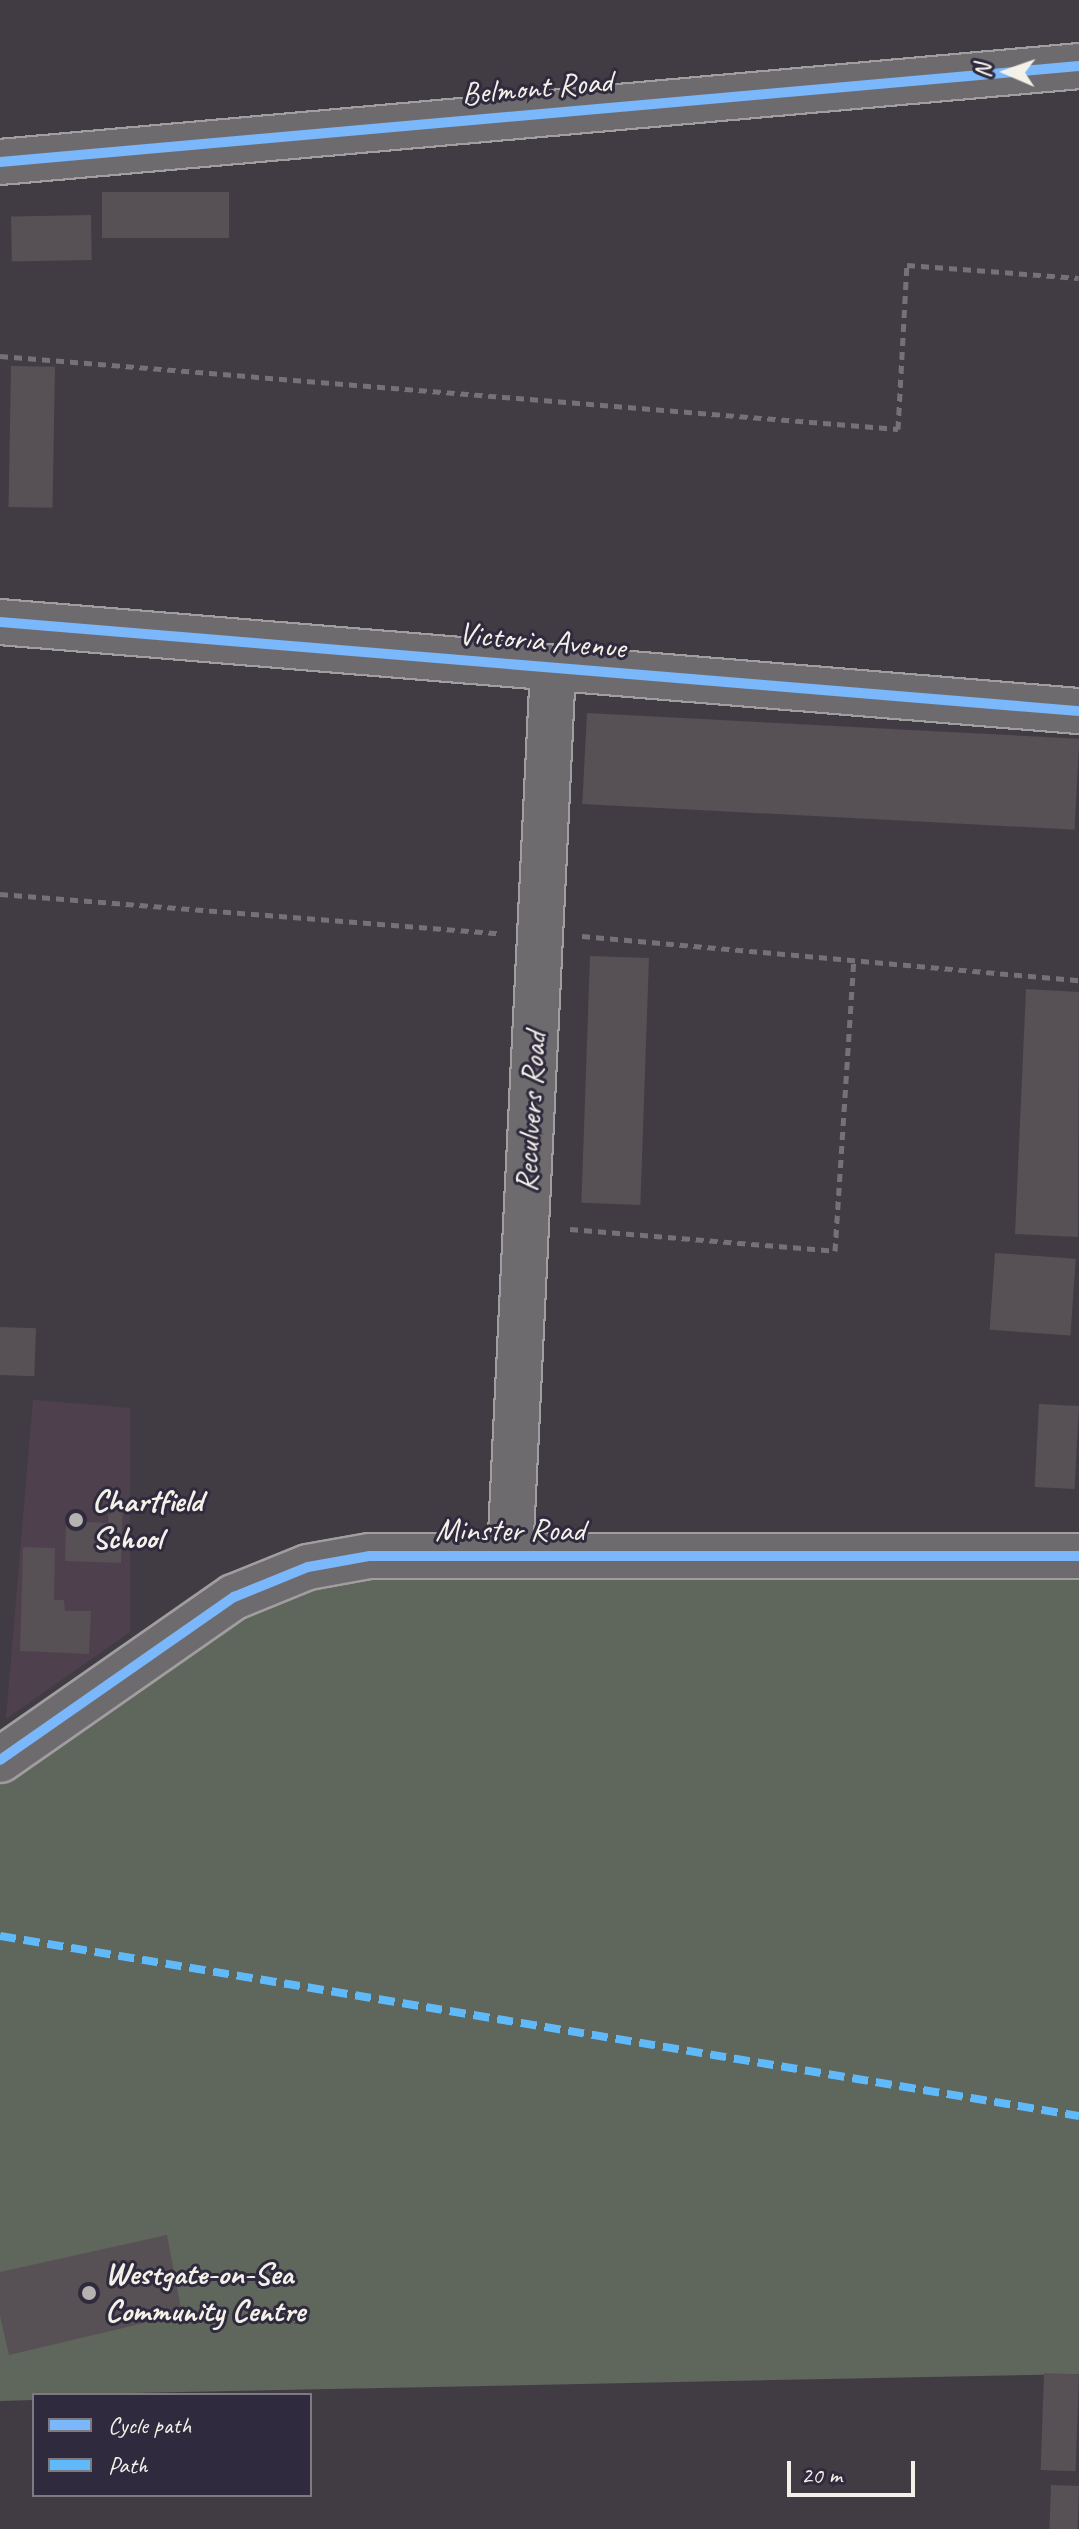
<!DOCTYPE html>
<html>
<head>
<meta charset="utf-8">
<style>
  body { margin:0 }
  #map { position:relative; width:1079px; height:2529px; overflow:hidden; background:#413c44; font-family:Caveat,sans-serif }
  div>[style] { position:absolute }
  .built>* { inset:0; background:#4e414d }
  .green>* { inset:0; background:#5f665c }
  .building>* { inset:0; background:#575055; transform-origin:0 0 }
  .path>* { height:5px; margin-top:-2.5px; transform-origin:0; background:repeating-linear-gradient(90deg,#757276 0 8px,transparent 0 14px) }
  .roads { filter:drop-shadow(2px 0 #a19ea0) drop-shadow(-2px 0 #a19ea0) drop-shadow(0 2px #a19ea0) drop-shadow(0 -2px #a19ea0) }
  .minor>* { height:44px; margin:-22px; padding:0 22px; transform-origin:22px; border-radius:22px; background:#6e6b6e }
  .quiet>* { height:8px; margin-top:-4px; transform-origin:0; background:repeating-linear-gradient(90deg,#60bafa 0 16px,transparent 0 24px) }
  .cycleway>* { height:10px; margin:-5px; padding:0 5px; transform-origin:5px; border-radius:5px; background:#7ab7fb }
  .dots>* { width:22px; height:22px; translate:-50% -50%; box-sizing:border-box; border:4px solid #2f2a3d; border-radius:50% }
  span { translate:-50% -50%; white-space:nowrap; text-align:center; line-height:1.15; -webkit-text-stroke:6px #2f2a3d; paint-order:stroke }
  .street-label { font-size:32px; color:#f4f1e8 }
  .poi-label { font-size:32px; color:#f4f1e8; font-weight:700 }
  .left { translate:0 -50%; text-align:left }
  .legend { position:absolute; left:32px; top:2393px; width:280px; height:104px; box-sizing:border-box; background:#2f2a3d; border:2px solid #7e7a81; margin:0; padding:10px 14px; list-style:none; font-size:24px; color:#f4f1e8 }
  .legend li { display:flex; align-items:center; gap:16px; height:40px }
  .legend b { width:40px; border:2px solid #7e7a81 }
  .north { position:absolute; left:967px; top:32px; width:80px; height:80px; -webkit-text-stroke:6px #2f2a3d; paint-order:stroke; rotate:272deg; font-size:22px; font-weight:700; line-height:32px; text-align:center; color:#f4f1e8 }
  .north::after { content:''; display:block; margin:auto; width:28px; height:36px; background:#f4f1e8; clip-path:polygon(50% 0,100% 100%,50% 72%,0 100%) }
  .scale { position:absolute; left:787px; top:2461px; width:128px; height:36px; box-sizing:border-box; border:4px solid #f4f1e8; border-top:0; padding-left:10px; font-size:24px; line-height:28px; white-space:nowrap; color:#f4f1e8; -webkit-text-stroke:6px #2f2a3d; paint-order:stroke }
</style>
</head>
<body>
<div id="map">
  <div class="built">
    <div style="clip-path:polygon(33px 1400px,130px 1408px,130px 1632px,6px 1719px)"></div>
  </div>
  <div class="green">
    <div style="clip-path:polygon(1079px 1556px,1079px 2374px,34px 2395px,34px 2400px,0 2401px,0 1760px,308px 1567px)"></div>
  </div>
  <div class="building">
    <div style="left:102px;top:192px;width:127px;height:46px"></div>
    <div style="left:91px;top:215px;width:45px;height:80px;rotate:89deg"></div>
    <div style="left:11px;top:366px;width:44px;height:141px;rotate:1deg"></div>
    <div style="left:587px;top:713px;width:493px;height:91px;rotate:3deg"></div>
    <div style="left:590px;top:956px;width:59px;height:247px;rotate:2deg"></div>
    <div style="clip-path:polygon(1026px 989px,1079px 992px,1078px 1237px,1015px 1234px)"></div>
    <div style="left:995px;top:1253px;width:81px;height:77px;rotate:4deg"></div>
    <div style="left:0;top:1327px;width:36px;height:48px;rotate:2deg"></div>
    <div style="left:1039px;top:1404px;width:40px;height:83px;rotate:3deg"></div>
    <div style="clip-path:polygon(109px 1496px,123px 1497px,121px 1563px,65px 1561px,66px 1521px,108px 1523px)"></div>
    <div style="clip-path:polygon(23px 1547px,55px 1548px,54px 1600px,64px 1600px,65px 1611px,91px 1611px,89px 1654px,20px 1651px)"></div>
    <div style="clip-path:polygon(167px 2235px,182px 2314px,9px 2355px,0 2316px,0 2272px)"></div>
    <div style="left:1044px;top:2373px;width:35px;height:97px;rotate:2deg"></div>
    <div style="left:1051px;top:2485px;width:28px;height:44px;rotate:2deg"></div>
  </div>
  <div class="path">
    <div style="left:0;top:356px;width:901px;rotate:4.65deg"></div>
    <div style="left:898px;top:429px;width:164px;rotate:-86.9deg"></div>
    <div style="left:907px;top:265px;width:172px;rotate:4.3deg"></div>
    <div style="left:0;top:894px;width:499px;rotate:4.5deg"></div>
    <div style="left:582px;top:936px;width:499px;rotate:5.1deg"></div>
    <div style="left:570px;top:1229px;width:266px;rotate:4.7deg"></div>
    <div style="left:835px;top:1251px;width:292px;rotate:-86.3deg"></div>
  </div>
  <div class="roads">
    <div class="minor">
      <div style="left:0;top:162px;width:1083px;rotate:-5.08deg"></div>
      <div style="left:0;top:622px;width:1083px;rotate:4.72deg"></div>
      <div style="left:510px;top:1556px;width:889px;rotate:-87.23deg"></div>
      <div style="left:0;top:1760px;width:285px;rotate:-34.9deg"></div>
      <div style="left:234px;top:1597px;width:80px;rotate:-22.1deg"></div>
      <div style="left:308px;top:1567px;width:63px;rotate:-10.1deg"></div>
      <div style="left:370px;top:1556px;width:709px"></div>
    </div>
  </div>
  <div class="quiet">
    <div style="left:0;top:1936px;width:1094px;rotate:9.47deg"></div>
  </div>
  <div class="cycleway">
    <div style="left:0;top:162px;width:1083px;rotate:-5.08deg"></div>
    <div style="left:0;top:622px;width:1083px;rotate:4.72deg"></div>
    <div style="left:0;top:1760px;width:285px;rotate:-34.9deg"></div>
    <div style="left:234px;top:1597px;width:80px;rotate:-22.1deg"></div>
    <div style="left:308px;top:1567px;width:63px;rotate:-10.1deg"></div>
    <div style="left:370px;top:1556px;width:709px"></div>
  </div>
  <div class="dots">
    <div style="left:76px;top:1520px;background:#b5b2af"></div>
    <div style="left:89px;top:2293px;background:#b5b2af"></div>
  </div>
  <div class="street-label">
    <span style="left:537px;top:88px;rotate:-5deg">Belmont Road</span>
    <span style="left:542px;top:641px;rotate:5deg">Victoria Avenue</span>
    <span style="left:531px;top:1112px;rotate:-87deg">Reculvers Road</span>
    <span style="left:510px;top:1530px">Minster Road</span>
  </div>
  <div class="poi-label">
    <span class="left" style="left:92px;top:1520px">Chartfield<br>School</span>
    <span class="left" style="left:105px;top:2293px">Westgate-on-Sea<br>Community Centre</span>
  </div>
  <ul class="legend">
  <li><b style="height:10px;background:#7ab7fb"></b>Cycle path</li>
  <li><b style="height:10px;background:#60bafa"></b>Path</li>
  </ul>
  <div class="north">N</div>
  <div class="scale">20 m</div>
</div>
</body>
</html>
